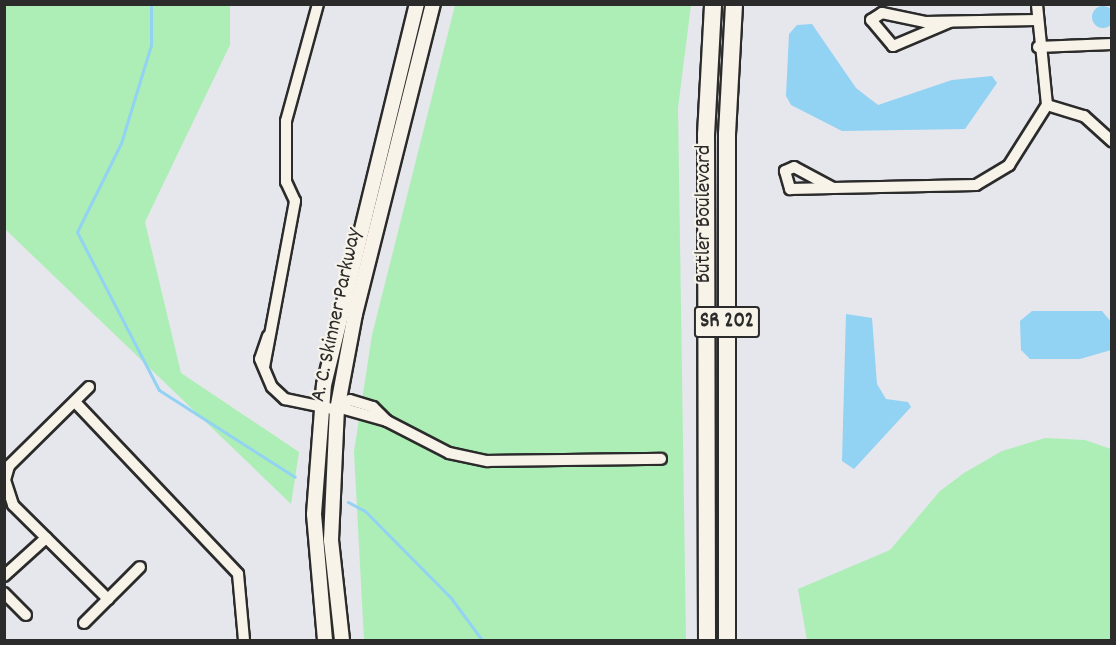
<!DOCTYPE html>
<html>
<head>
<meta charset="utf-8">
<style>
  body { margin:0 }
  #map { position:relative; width:1116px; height:645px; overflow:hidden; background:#e6e6ed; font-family:Dekko,sans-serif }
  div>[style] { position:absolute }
  .green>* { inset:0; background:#adeeb6 }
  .water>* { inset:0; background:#92d2f3 }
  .round { border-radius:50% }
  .stream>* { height:3px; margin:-1.5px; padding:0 1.5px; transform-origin:1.5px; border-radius:1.5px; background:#92d2f3 }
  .roads { filter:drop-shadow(2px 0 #2b2b2b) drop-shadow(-2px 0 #2b2b2b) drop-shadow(0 2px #2b2b2b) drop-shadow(0 -2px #2b2b2b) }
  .minor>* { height:10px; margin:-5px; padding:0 5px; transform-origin:5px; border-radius:5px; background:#f7f3e8 }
  .major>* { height:14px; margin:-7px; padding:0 7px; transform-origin:7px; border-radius:7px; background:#f7f3e8 }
  .highway>* { height:16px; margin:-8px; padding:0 8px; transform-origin:8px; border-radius:8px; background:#f7f3e8 }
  span { translate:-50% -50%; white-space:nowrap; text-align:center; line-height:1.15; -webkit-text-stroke:4.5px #f7f3e8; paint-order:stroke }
  .shield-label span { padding:2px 4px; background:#f7f3e8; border:2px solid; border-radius:4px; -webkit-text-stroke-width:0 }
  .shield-label { font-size:21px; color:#2b2b2b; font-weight:700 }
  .street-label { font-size:22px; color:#2b2b2b }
  .frame { position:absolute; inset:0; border:6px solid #2b2b2b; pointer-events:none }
</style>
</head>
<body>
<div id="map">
  <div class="green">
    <div style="clip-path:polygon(4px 5px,230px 5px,230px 45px,145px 222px,181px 373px,299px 452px,291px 504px,5px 229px)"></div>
    <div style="clip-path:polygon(455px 5px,691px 5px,678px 108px,686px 640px,364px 640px,354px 452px,372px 335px)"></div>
    <div style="clip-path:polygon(1045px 438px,1085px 440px,1111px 449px,1111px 640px,807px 640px,798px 589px,890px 550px,940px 491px,964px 473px,1002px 451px)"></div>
  </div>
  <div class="water">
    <div class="round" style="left:1092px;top:6px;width:22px;height:22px"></div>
    <div style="clip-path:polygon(812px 24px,856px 88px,878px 105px,952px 80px,992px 76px,997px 83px,965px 129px,842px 131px,791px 105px,786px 96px,789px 34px,797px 25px)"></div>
    <div style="clip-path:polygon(1032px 311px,1102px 311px,1111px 322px,1111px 350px,1080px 359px,1030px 359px,1021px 350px,1020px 321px)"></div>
    <div style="clip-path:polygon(846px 314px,872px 318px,877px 384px,886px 399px,908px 402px,911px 407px,854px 469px,842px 461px)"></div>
  </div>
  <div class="stream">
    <div style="left:151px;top:4px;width:41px;rotate:90deg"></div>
    <div style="left:151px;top:45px;width:102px;rotate:107deg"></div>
    <div style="left:121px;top:143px;width:99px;rotate:116.3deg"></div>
    <div style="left:77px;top:232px;width:178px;rotate:62.6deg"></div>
    <div style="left:159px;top:390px;width:161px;rotate:32.6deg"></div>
    <div style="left:348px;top:502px;width:19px;rotate:28deg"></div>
    <div style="left:365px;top:511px;width:122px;rotate:45.3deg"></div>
    <div style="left:451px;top:598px;width:52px;rotate:53.6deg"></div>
  </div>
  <div class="roads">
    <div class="minor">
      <div style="left:950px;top:22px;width:62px;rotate:157.2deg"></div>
      <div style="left:893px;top:46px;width:34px;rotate:-130deg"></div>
      <div style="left:871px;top:20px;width:13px;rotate:-32deg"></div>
      <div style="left:882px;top:13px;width:44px;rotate:11.8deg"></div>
      <div style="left:925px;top:22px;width:112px;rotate:-1deg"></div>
      <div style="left:1038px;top:47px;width:74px;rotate:-2.3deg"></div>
      <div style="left:1047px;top:105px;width:39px;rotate:17deg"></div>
      <div style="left:1084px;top:116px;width:38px;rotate:42deg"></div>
      <div style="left:833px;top:188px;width:44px;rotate:-151.7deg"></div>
      <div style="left:794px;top:167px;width:10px;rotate:156deg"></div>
      <div style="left:785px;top:171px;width:19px;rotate:74deg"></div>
      <div style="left:790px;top:189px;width:43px;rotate:-1.3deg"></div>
      <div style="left:833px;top:188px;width:143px;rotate:-1.2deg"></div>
      <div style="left:976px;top:185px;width:39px;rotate:-31deg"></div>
      <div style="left:1009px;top:165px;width:71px;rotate:-57.7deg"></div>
      <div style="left:1047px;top:105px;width:101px;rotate:-95.7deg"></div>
      <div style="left:268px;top:336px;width:24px;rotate:109deg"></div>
      <div style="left:260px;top:359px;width:30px;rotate:67deg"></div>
      <div style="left:272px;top:387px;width:18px;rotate:43deg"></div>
      <div style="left:285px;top:399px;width:53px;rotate:11.9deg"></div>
      <div style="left:337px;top:410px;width:16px;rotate:-38deg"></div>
      <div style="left:350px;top:400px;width:24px;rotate:17deg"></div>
      <div style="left:373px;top:407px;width:20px;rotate:45deg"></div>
      <div style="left:387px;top:421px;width:48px;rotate:-164.2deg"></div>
      <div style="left:264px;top:367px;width:169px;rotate:-79.4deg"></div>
      <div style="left:295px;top:201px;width:21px;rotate:-115deg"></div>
      <div style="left:286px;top:182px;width:61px;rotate:-90deg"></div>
      <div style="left:286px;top:121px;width:121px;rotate:-74.7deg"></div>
      <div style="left:89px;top:387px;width:112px;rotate:135.4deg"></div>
      <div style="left:9px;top:466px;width:15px;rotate:106deg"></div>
      <div style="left:5px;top:480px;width:26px;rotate:72deg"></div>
      <div style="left:13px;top:505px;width:134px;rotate:44.7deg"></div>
      <div style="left:75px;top:402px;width:237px;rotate:46.5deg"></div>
      <div style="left:238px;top:574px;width:66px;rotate:84.8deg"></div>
      <div style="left:387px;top:421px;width:70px;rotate:27.3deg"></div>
      <div style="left:449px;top:453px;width:40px;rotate:12deg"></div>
      <div style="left:488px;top:461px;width:173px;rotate:-0.7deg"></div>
      <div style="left:4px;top:576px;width:57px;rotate:-42.1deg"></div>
      <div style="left:4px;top:593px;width:31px;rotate:45deg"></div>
      <div style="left:84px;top:623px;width:79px;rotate:-45deg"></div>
    </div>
    <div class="major">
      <div style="left:325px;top:640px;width:126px;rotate:-95deg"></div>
      <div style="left:314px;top:514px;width:129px;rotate:-85.6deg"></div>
      <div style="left:324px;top:385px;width:392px;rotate:-76.3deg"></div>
      <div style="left:342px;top:640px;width:101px;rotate:-96.3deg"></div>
      <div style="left:331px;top:540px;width:130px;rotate:-87.4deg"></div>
      <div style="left:337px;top:410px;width:98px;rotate:-79.4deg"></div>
      <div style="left:355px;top:314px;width:320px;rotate:-75.9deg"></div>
    </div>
    <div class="highway">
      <div style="left:707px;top:640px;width:505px;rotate:-90.11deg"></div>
      <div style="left:706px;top:135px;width:131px;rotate:-86.9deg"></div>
      <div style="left:727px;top:640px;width:506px;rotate:-90deg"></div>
      <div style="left:727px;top:134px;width:130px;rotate:-86.9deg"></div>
    </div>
  </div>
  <div class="shield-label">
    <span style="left:727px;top:322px">SR 202</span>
  </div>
  <div class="street-label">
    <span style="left:705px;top:214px;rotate:-90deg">Butler Boulevard</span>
    <span style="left:337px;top:315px;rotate:-78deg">A. C. Skinner Parkway</span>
  </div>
  <div class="frame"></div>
</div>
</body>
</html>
